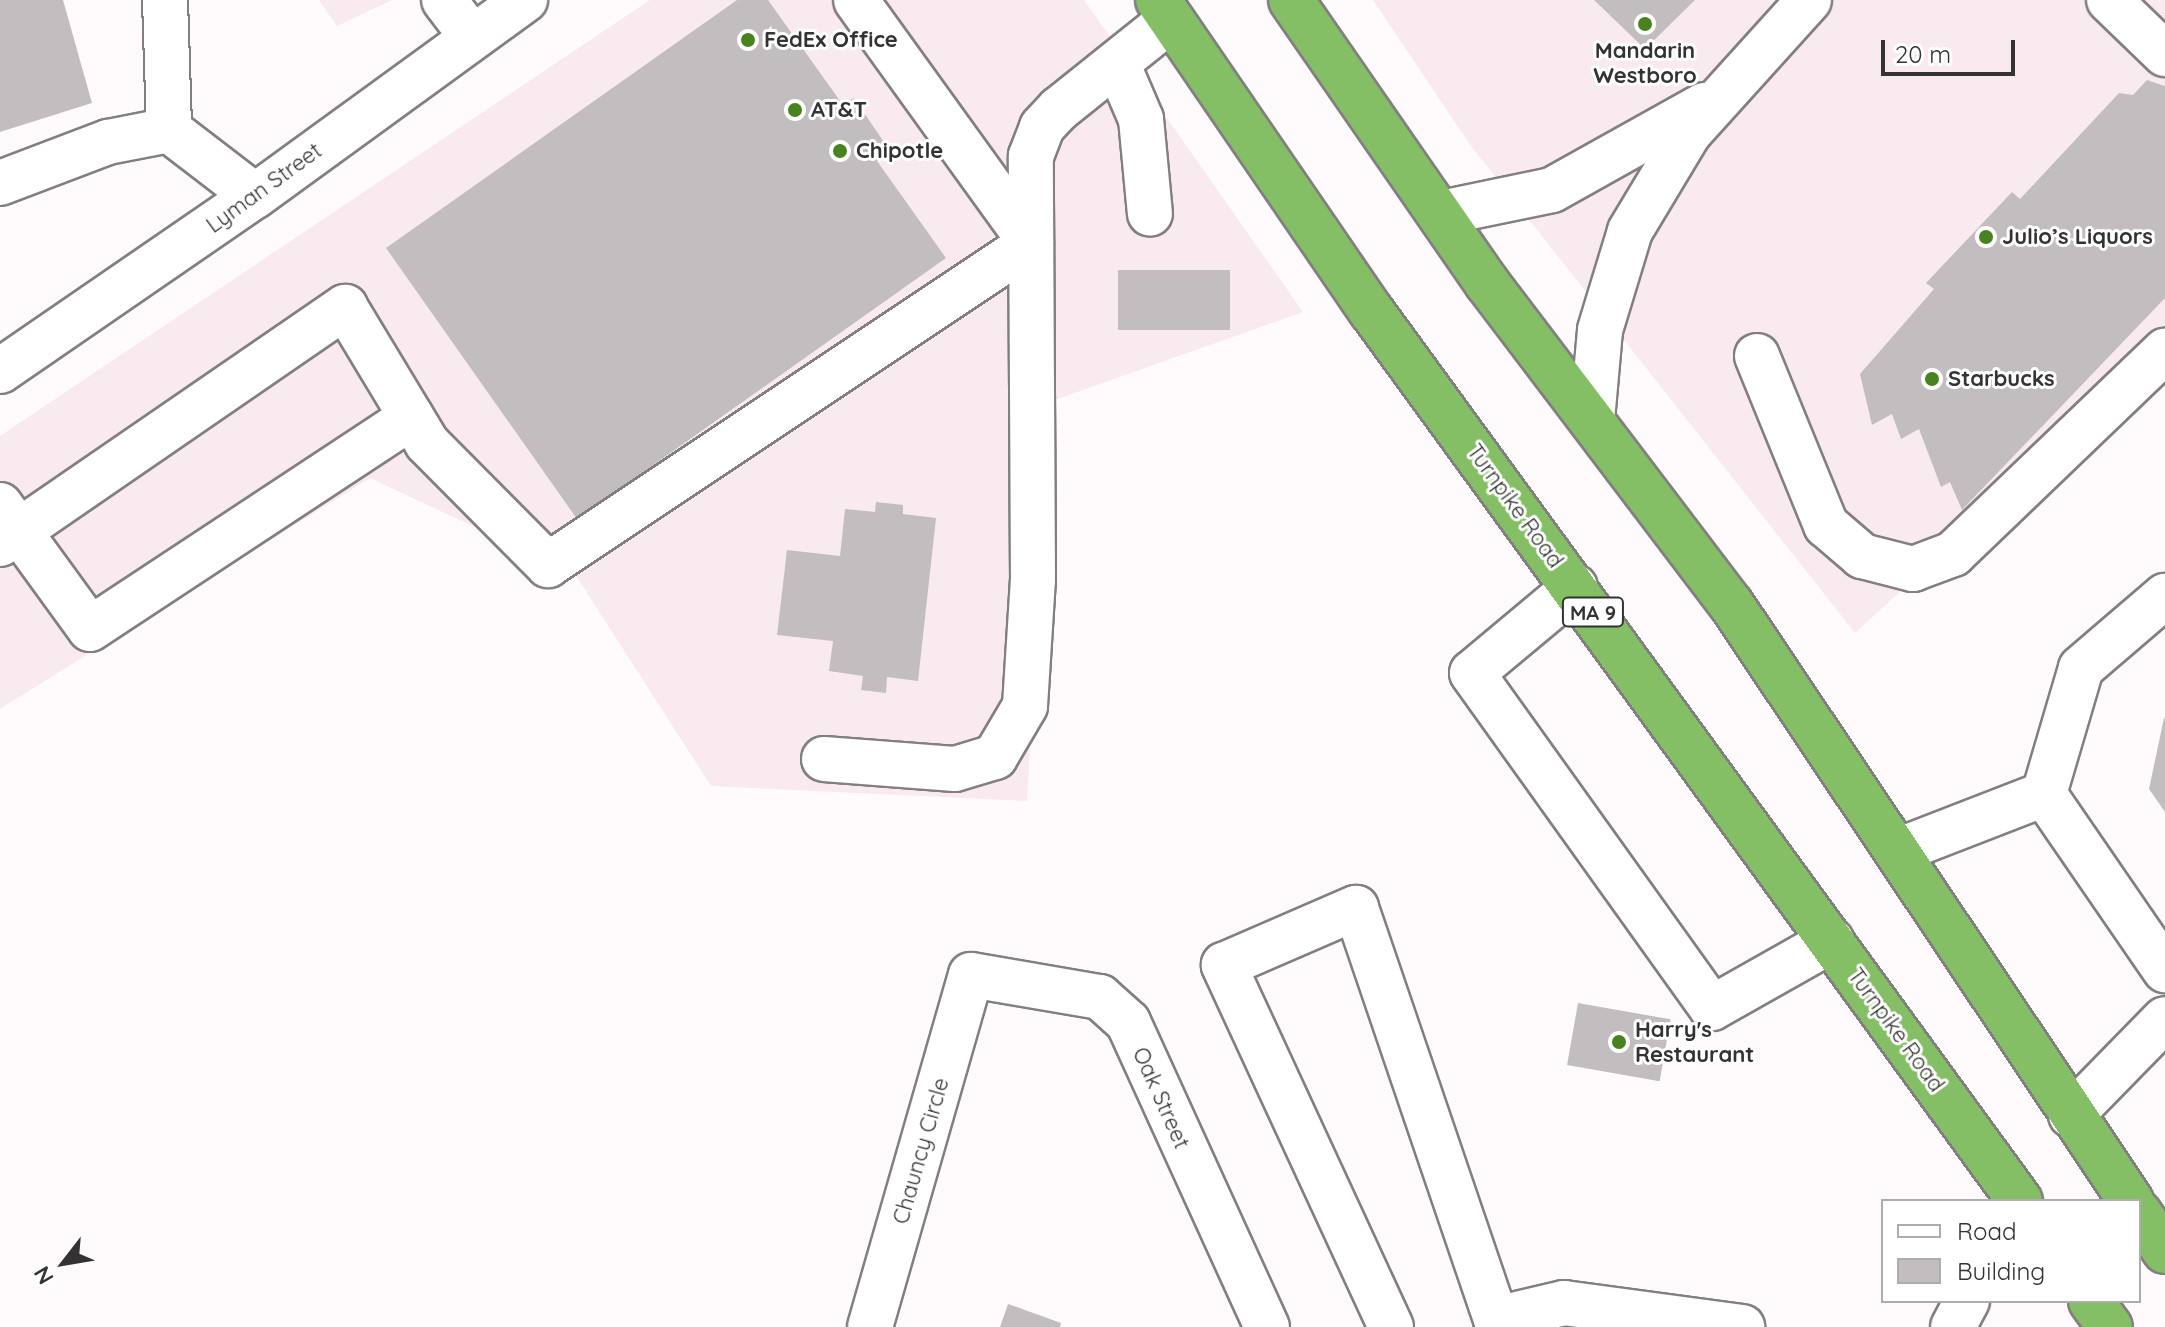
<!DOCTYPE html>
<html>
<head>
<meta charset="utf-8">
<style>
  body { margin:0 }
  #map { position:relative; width:2165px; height:1327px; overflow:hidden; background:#fffafb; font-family:Quicksand,sans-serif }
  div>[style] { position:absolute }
  .built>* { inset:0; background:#f8eaee }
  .building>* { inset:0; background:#c2bebf; transform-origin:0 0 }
  .roads { filter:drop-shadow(2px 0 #837f81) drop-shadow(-2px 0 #837f81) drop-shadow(0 2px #837f81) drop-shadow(0 -2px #837f81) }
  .minor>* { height:44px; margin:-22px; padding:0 22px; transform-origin:22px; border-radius:22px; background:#fff }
  .highway>* { height:44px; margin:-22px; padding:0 22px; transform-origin:22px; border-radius:22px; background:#84bf65 }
  .dots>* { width:22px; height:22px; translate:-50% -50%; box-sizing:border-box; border:4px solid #fff; border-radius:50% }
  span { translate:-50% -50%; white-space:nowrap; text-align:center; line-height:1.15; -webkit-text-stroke:6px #fff; paint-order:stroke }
  .shield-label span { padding:2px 6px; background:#fff; border:2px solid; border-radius:6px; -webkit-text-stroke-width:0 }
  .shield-label { font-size:20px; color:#343233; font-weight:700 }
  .poi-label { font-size:22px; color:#343233; font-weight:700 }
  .left { translate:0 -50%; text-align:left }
  .street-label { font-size:22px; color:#343233 }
  .legend { position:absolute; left:1881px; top:1199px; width:260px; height:104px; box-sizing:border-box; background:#fff; border:2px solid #aeadad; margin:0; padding:10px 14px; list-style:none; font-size:24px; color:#343233 }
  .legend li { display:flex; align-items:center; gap:16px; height:40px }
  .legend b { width:40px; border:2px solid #aeadad }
  .north { position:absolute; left:24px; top:1223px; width:80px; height:80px; -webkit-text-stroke:6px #fff; paint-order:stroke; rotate:239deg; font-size:22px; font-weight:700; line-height:32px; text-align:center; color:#343233 }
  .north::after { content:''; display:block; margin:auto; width:28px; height:36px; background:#343233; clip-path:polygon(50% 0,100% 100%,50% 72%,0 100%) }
  .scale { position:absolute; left:1881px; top:40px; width:134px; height:36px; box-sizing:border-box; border:4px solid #343233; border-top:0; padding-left:10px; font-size:24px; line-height:28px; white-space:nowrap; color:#343233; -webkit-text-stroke:6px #fff; paint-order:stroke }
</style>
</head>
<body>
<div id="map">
  <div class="built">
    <div style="clip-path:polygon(319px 0,392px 0,337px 26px)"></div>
    <div style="clip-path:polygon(650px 0,1084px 0,1303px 312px,1049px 402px,1027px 801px,711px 786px,575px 574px,370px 478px,0 709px,0 436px)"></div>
    <div style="clip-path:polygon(1373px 0,2165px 0,2165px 349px,1855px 633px,1471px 146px)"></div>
  </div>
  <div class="building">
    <div style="clip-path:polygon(0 0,63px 0,92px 103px,0 132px)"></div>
    <div style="clip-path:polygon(737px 0,768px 0,843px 105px,854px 98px,890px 151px,877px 161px,946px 258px,577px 519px,386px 248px)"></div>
    <div style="clip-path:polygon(1594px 0,1695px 0,1645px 49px)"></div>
    <div style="clip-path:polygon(2147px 80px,2165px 86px,2165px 298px,1962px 510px,1950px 482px,1941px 487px,1919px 429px,1901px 439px,1892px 414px,1872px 425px,1860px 374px,1934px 289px,1926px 283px,2012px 192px,2020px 199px,2119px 93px,2133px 95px)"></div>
    <div style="left:1230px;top:270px;width:60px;height:112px;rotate:90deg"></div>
    <div style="clip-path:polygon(876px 502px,903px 505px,903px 514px,936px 518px,918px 681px,887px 677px,886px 693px,861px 690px,863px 676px,829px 671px,833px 641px,777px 635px,787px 550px,840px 556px,845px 509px,875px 512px)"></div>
    <div style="clip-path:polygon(2164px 718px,2165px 718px,2165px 812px,2149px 789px)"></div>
    <div style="left:1578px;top:1003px;width:94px;height:63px;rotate:10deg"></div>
    <div style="clip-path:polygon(1008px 1304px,1061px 1323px,1060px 1327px,1000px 1327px)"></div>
  </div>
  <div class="roads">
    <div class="minor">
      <div style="left:165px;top:0;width:130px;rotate:88.2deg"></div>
      <div style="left:444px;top:0;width:46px;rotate:52.9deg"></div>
      <div style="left:2109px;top:0;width:78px;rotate:44deg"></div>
      <div style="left:1117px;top:63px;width:61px;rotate:66.8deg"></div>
      <div style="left:1141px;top:119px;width:95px;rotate:84.6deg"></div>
      <div style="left:0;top:183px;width:116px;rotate:-20.8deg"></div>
      <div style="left:108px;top:142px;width:62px;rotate:-11.1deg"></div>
      <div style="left:169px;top:130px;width:108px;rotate:37.5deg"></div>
      <div style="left:1441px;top:213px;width:113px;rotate:-11.7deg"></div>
      <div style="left:1552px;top:190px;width:174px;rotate:-29.2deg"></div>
      <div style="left:1757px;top:356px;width:183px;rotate:67.8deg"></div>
      <div style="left:1826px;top:525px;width:48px;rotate:40.7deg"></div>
      <div style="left:1862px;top:556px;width:53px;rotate:14.3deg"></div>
      <div style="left:1913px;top:569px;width:43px;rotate:-20.6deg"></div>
      <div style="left:1953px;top:554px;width:294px;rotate:-43.8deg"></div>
      <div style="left:0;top:371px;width:309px;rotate:-34.5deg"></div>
      <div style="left:255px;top:196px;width:334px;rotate:-36deg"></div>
      <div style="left:1592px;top:420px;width:90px;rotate:-84.9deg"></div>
      <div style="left:1600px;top:330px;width:103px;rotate:-73.1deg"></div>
      <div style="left:1630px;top:231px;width:114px;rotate:-59deg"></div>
      <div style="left:1689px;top:133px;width:179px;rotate:-47.9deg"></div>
      <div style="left:0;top:505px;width:153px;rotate:54deg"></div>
      <div style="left:90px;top:629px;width:385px;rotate:-33.4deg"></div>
      <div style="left:0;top:544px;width:419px;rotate:-34.5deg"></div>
      <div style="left:345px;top:307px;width:159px;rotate:58.9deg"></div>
      <div style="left:427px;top:443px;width:172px;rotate:45.2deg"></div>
      <div style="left:548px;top:565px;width:580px;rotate:-33.69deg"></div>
      <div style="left:1031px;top:243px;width:299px;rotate:-125.8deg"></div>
      <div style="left:1575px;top:587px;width:134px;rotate:140.1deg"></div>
      <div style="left:1472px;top:673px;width:412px;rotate:54.4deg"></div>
      <div style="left:1712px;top:1008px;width:137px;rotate:-29.4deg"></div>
      <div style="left:824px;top:759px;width:131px;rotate:4.4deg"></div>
      <div style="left:955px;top:769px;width:42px;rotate:-16.7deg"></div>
      <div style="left:995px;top:757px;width:59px;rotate:-59.5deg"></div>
      <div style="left:1025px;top:706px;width:126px;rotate:-86.4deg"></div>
      <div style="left:1033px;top:580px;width:424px;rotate:-90.3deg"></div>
      <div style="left:1031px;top:156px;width:31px;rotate:-69deg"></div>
      <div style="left:1042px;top:127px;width:25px;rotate:-47deg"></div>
      <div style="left:1059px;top:109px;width:142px;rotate:-38.7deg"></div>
      <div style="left:2044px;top:794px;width:131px;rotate:-73.6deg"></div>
      <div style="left:2081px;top:668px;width:111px;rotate:-40.6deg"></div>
      <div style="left:2044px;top:794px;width:214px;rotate:55.5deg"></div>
      <div style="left:1897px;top:851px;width:158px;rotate:-21.2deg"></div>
      <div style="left:2071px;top:1115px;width:134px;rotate:-45.6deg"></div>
      <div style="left:870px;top:1327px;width:366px;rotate:-74deg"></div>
      <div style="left:971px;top:975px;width:131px;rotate:9.7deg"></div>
      <div style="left:1100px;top:997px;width:38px;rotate:42deg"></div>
      <div style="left:1128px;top:1022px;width:335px;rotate:65.5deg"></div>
      <div style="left:1391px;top:1327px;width:399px;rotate:-114.8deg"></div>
      <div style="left:1224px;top:965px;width:144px;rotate:-23.4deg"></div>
      <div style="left:1356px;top:908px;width:434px;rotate:71.2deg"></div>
      <div style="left:1496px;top:1319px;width:70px;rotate:-13.2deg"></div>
      <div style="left:1564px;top:1303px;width:180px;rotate:7.7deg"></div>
      <div style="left:1953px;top:1327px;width:30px;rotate:-62deg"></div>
    </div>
    <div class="highway">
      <div style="left:1158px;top:0;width:378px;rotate:55.6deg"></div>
      <div style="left:1372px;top:312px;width:1100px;rotate:53.91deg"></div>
      <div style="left:1291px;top:0;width:344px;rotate:55.3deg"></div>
      <div style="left:1487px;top:283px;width:403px;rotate:52.8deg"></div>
      <div style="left:1731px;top:604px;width:719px;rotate:56.18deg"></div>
      <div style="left:2139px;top:1213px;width:46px;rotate:55.6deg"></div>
      <div style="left:2091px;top:1301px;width:32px;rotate:54deg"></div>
    </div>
  </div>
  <div class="dots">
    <div style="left:1645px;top:24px;background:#488320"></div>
    <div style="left:748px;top:40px;background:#488320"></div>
    <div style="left:795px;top:110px;background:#488320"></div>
    <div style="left:840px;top:151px;background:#488320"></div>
    <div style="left:1986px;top:237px;background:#488320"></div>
    <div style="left:1932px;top:379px;background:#488320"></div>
    <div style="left:1619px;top:1042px;background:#488320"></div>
  </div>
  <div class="shield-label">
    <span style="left:1593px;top:612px">MA 9</span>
  </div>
  <div class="poi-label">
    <span class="left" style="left:764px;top:40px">FedEx Office</span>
    <span style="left:1645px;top:63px">Mandarin<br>Westboro</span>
    <span class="left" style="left:811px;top:110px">AT&amp;T</span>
    <span class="left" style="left:856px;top:151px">Chipotle</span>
    <span class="left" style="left:2002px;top:237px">Julio’s Liquors</span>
    <span class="left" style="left:1948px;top:379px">Starbucks</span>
    <span class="left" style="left:1635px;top:1042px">Harry's<br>Restaurant</span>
  </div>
  <div class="street-label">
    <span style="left:264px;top:188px;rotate:-36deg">Lyman Street</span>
    <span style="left:1515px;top:506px;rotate:54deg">Turnpike Road</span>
    <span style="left:1896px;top:1030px;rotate:54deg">Turnpike Road</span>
    <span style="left:1161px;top:1098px;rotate:66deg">Oak Street</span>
    <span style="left:921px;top:1151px;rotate:-74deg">Chauncy Circle</span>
  </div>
  <ul class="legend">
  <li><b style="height:10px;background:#fff"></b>Road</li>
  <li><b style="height:22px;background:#c2bebf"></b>Building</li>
  </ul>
  <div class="north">N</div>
  <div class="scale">20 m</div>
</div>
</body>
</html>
